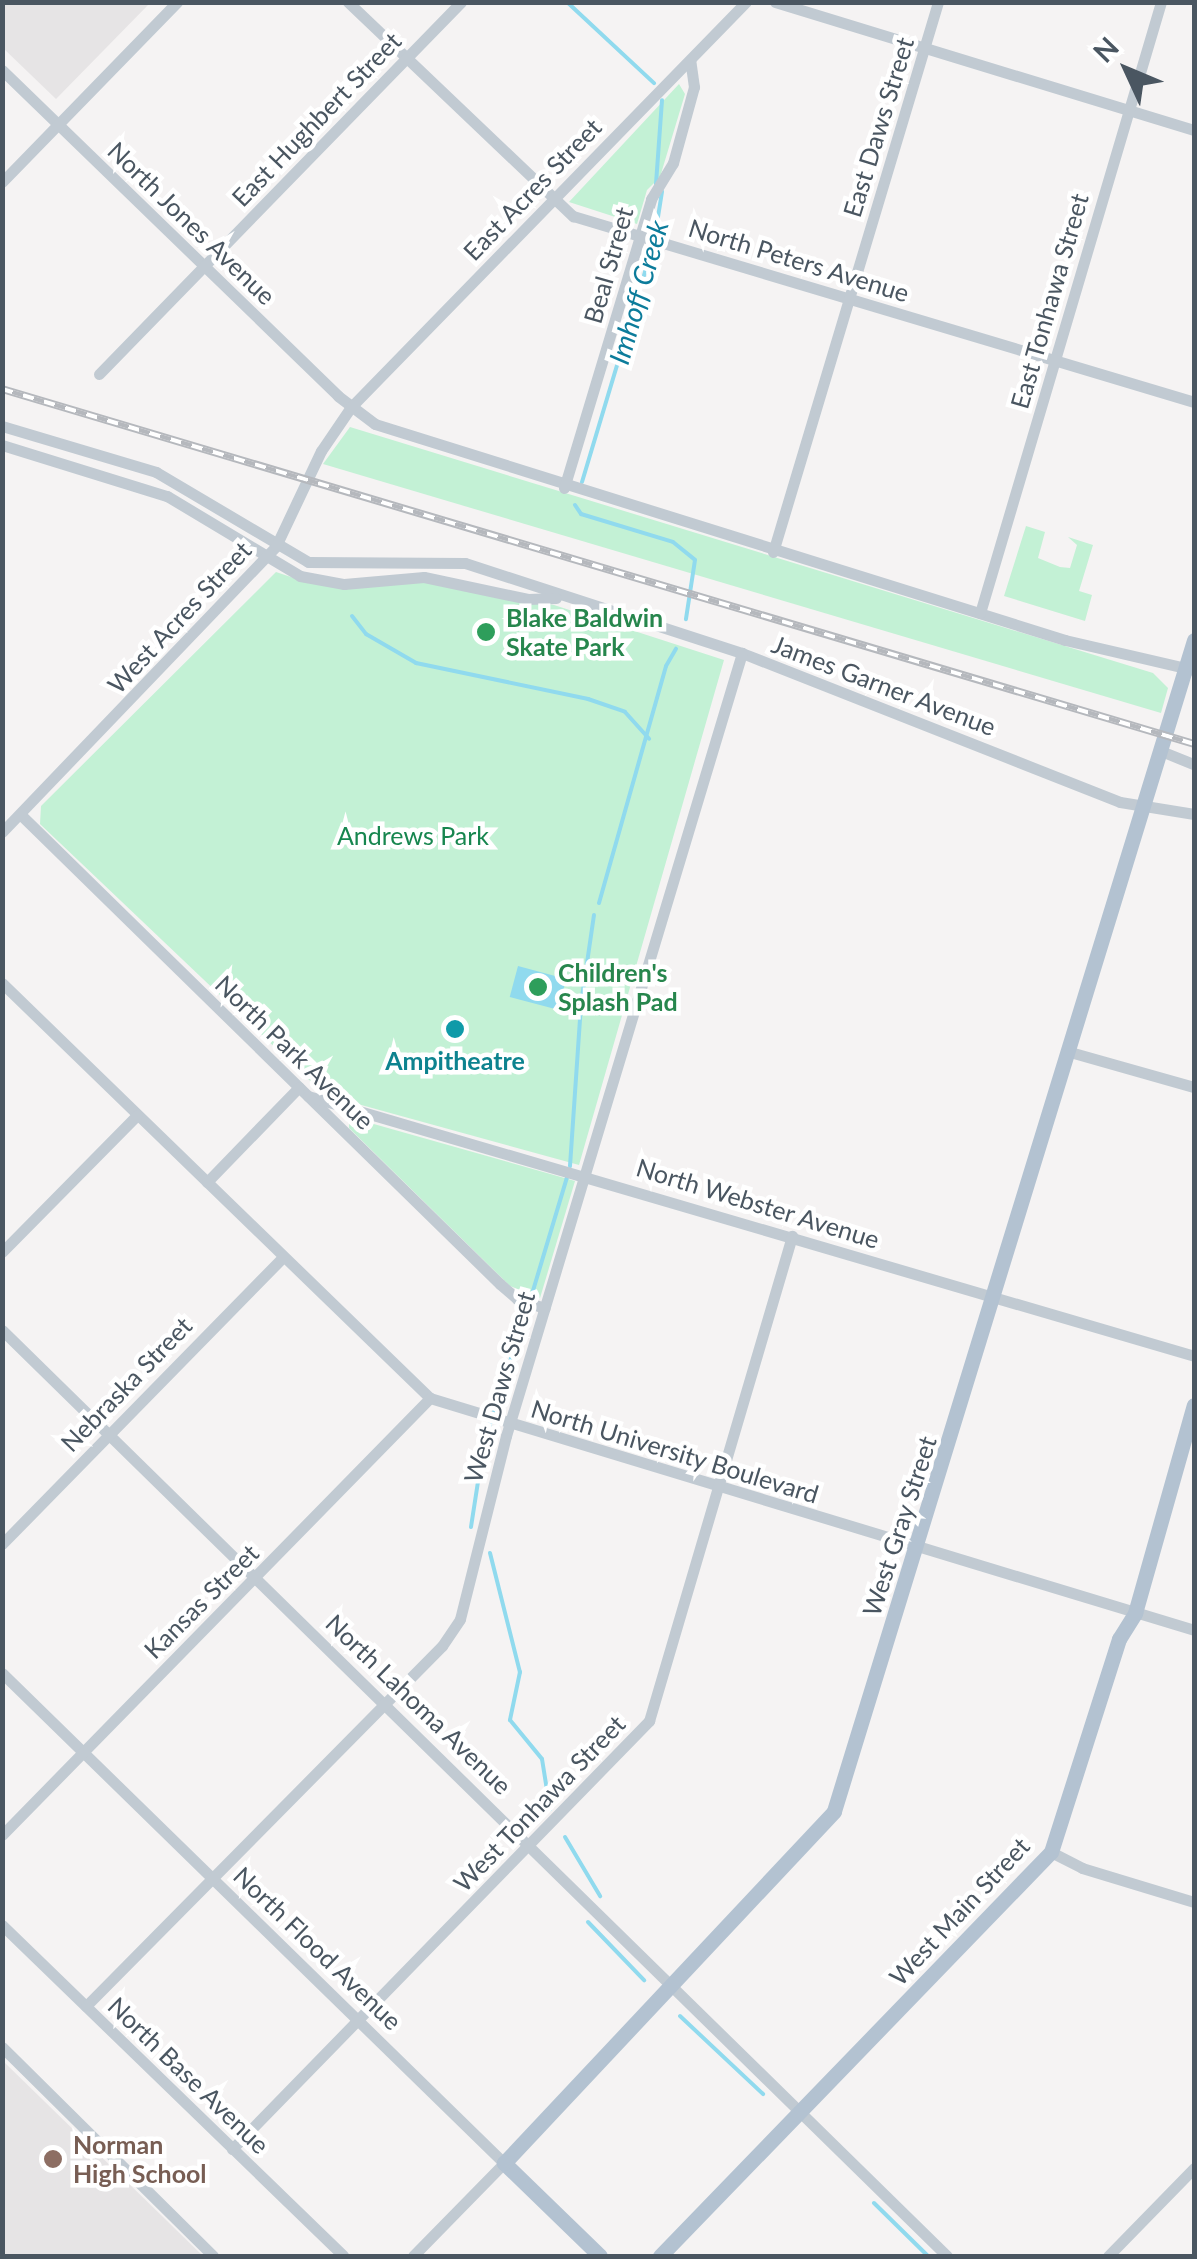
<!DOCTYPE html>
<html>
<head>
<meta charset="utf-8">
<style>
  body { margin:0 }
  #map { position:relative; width:1197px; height:2259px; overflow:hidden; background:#f5f3f3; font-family:Lato,sans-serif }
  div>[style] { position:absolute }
  .education>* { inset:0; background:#e6e4e5 }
  .green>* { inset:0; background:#c3f1d5 }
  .water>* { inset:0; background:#90daee; transform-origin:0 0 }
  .stream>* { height:4px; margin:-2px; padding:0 2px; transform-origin:2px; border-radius:2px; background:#90daee }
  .minor>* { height:11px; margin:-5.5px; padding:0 5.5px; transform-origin:5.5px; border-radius:5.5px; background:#c1cad2 }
  .major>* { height:15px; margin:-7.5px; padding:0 7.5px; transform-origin:7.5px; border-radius:7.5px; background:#b3c2d1 }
  .rail>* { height:8px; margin-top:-4px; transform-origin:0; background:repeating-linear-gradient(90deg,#fff 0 11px,#b5b8bd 0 22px); box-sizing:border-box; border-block:2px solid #b5b8bd }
  .dots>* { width:28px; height:28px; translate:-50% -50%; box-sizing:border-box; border:5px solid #fff; border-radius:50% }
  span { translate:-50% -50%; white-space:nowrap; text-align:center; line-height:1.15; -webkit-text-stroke:9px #fff; paint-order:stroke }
  .street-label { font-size:25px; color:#4a5661 }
  .leisure-label { font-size:25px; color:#27864d; font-weight:700 }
  .left { translate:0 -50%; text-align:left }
  .park-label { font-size:25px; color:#17864f }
  .culture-label { font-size:25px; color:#0d838f; font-weight:700 }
  .education-label { font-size:25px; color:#785e54; font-weight:700 }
  .water-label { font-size:28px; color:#0c7c9b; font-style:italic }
  .frame { position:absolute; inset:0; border:5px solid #4a5661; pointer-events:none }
  .north { position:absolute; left:1077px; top:20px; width:100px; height:100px; -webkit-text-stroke:8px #fff; paint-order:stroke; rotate:314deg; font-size:28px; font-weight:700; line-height:40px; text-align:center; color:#4a5661 }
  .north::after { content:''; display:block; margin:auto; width:35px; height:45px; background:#4a5661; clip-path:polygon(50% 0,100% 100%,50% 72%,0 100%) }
</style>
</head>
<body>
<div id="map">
  <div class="education">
    <div style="clip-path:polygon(2px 3px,3px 2px,150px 3px,56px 99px,3px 48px)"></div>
    <div style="clip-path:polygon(2px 2061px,3px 2061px,203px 2256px,3px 2256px)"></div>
  </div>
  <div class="green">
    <div style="clip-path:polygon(679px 84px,685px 94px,660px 177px,647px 190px,637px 224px,569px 202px)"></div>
    <div style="clip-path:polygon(350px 427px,1153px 673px,1168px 688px,1161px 713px,323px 464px)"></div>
    <div style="clip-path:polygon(1026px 526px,1045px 532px,1038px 558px,1060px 567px,1070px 568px,1077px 545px,1068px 537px,1093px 545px,1079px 591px,1092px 595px,1085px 621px,1004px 596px)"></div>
    <div style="clip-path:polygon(276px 572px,294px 578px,429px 581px,554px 605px,724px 660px,579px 1165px,325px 1095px,40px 824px,41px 806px)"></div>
    <div style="clip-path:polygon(349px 1117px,575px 1181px,540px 1298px,510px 1286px,349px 1128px)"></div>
  </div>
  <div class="water">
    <div style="left:518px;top:966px;width:50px;height:32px;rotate:15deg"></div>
  </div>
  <div class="stream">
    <div style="left:567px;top:2px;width:119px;rotate:43deg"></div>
    <div style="left:656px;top:184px;width:84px;rotate:-85.9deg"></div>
    <div style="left:655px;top:236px;width:45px;rotate:-81deg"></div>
    <div style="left:582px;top:482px;width:247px;rotate:-73.3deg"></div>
    <div style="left:575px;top:505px;width:11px;rotate:56deg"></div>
    <div style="left:581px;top:514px;width:96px;rotate:16.9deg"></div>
    <div style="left:673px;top:542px;width:28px;rotate:39deg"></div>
    <div style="left:695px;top:560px;width:60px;rotate:98.7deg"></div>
    <div style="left:352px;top:616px;width:23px;rotate:52deg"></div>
    <div style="left:366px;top:634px;width:58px;rotate:30.1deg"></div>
    <div style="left:416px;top:663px;width:176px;rotate:11.8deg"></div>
    <div style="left:588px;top:699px;width:39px;rotate:19deg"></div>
    <div style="left:625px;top:712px;width:36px;rotate:48deg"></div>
    <div style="left:599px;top:903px;width:246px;rotate:-74.2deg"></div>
    <div style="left:666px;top:666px;width:20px;rotate:-60deg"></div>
    <div style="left:570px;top:1166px;width:162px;rotate:-86.1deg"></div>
    <div style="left:581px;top:1004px;width:90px;rotate:-81.7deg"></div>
    <div style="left:532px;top:1294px;width:122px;rotate:-73.3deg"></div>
    <div style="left:471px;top:1527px;width:85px;rotate:-81.2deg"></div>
    <div style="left:484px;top:1443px;width:139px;rotate:-72.3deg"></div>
    <div style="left:490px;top:1553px;width:123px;rotate:75.9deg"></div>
    <div style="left:520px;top:1672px;width:49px;rotate:101.8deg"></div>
    <div style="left:510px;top:1720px;width:50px;rotate:50.6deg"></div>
    <div style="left:542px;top:1759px;width:51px;rotate:80.9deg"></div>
    <div style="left:565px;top:1837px;width:69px;rotate:59.3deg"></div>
    <div style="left:588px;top:1922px;width:81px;rotate:46deg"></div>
    <div style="left:680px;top:2016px;width:114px;rotate:43.2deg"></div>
    <div style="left:874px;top:2203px;width:76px;rotate:44.5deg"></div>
  </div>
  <div class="minor">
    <div style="left:348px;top:2px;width:311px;rotate:43.6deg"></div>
    <div style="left:573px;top:216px;width:648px;rotate:16.67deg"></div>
    <div style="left:775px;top:2px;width:438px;rotate:17deg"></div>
    <div style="left:2px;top:70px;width:468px;rotate:44.1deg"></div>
    <div style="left:338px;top:396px;width:46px;rotate:37.1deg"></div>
    <div style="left:375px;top:424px;width:723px;rotate:17.38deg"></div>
    <div style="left:1065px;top:640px;width:132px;rotate:13.1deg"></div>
    <div style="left:2px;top:182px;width:251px;rotate:-45.8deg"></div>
    <div style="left:99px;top:374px;width:519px;rotate:-45.78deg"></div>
    <div style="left:2px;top:426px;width:161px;rotate:16.6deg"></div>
    <div style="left:156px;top:472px;width:177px;rotate:30.6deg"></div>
    <div style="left:308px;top:562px;width:157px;rotate:0.4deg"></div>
    <div style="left:465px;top:563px;width:291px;rotate:18deg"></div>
    <div style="left:742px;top:653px;width:406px;rotate:21.5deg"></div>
    <div style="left:1120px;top:802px;width:75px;rotate:9.2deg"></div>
    <div style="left:2px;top:445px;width:173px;rotate:17.2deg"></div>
    <div style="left:167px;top:496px;width:155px;rotate:31deg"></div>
    <div style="left:300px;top:576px;width:45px;rotate:10.3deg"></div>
    <div style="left:344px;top:584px;width:80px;rotate:-5deg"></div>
    <div style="left:424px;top:577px;width:106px;rotate:11.9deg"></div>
    <div style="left:528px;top:599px;width:28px;rotate:-2deg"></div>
    <div style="left:564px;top:488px;width:302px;rotate:-73.2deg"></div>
    <div style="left:651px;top:199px;width:42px;rotate:-58.6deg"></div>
    <div style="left:673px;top:163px;width:79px;rotate:-74.6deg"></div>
    <div style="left:694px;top:87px;width:27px;rotate:-98deg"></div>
    <div style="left:773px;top:552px;width:574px;rotate:-73.3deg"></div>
    <div style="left:980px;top:613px;width:637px;rotate:-73.5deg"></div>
    <div style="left:1161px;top:751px;width:35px;rotate:22deg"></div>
    <div style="left:21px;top:815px;width:670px;rotate:44.4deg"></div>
    <div style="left:500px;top:1284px;width:23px;rotate:41deg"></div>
    <div style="left:517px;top:1299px;width:29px;rotate:18deg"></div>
    <div style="left:2px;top:832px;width:396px;rotate:-46.2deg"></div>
    <div style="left:276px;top:546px;width:105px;rotate:-64.7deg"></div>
    <div style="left:321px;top:451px;width:53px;rotate:-55.7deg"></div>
    <div style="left:351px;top:407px;width:566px;rotate:-45.72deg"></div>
    <div style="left:2px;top:983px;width:596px;rotate:44.12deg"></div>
    <div style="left:430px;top:1398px;width:798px;rotate:16.89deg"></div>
    <div style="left:1070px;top:1052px;width:129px;rotate:15.8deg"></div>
    <div style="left:308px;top:1096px;width:923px;rotate:16.35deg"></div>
    <div style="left:207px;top:1182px;width:132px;rotate:-45.9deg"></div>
    <div style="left:2px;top:1252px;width:192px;rotate:-45.4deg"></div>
    <div style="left:2px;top:1330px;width:1323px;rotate:44.42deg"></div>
    <div style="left:2px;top:1544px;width:402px;rotate:-45.6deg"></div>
    <div style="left:2px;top:1673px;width:702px;rotate:44.31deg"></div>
    <div style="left:504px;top:2163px;width:130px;rotate:134.4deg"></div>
    <div style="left:2px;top:1835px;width:612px;rotate:-45.6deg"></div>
    <div style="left:1051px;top:1852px;width:35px;rotate:27deg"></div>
    <div style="left:1082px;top:1868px;width:117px;rotate:16.9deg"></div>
    <div style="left:2px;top:1925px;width:475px;rotate:44.1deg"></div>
    <div style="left:86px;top:2006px;width:506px;rotate:-45.32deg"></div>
    <div style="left:442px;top:1646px;width:32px;rotate:-56deg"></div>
    <div style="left:460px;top:1619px;width:189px;rotate:-75.9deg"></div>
    <div style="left:506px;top:1436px;width:818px;rotate:-73.23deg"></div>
    <div style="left:2px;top:2047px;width:297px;rotate:44.7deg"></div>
    <div style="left:232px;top:2149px;width:598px;rotate:-45.75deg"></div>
    <div style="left:649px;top:1721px;width:506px;rotate:-73.57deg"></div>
    <div style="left:1108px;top:2256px;width:123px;rotate:-45.7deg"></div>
  </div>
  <div class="major">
    <div style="left:600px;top:2256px;width:134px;rotate:-135.9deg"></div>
    <div style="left:504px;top:2163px;width:482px;rotate:-46.8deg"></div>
    <div style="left:834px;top:1811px;width:1225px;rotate:-72.91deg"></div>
    <div style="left:660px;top:2256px;width:562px;rotate:-45.94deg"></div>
    <div style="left:1051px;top:1852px;width:224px;rotate:-72.3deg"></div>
    <div style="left:1119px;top:1639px;width:31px;rotate:-58deg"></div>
    <div style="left:1135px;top:1613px;width:216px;rotate:-74.2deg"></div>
  </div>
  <div class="rail">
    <div style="left:2px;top:389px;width:1244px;rotate:16.58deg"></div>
  </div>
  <div class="dots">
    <div style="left:486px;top:632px;background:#2e9e5b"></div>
    <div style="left:538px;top:987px;background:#2e9e5b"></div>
    <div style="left:455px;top:1029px;background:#0f9aa8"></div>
    <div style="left:53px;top:2159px;background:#8d6e63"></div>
  </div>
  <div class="street-label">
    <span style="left:316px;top:119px;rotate:-46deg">East Hughbert Street</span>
    <span style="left:878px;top:127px;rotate:-73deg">East Daws Street</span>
    <span style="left:532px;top:189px;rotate:-46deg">East Acres Street</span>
    <span style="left:192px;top:223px;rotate:44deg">North Jones Avenue</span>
    <span style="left:799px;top:260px;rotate:17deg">North Peters Avenue</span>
    <span style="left:608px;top:265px;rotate:-74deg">Beal Street</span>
    <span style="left:1049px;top:301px;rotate:-74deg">East Tonhawa Street</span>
    <span style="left:179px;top:617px;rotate:-47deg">West Acres Street</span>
    <span style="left:884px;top:685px;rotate:21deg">James Garner Avenue</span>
    <span style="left:295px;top:1052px;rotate:44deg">North Park Avenue</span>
    <span style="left:758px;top:1203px;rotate:17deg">North Webster Avenue</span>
    <span style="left:126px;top:1384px;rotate:-46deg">Nebraska Street</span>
    <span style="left:499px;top:1387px;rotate:-74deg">West Daws Street</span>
    <span style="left:675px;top:1451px;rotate:17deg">North University Boulevard</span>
    <span style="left:899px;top:1526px;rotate:-72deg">West Gray Street</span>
    <span style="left:201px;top:1601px;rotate:-45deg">Kansas Street</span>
    <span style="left:419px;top:1704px;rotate:44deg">North Lahoma Avenue</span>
    <span style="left:539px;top:1803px;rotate:-46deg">West Tonhawa Street</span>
    <span style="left:959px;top:1911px;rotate:-47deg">West Main Street</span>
    <span style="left:318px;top:1948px;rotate:44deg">North Flood Avenue</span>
    <span style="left:189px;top:2075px;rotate:44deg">North Base Avenue</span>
  </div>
  <div class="leisure-label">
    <span class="left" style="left:506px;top:632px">Blake Baldwin<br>Skate Park</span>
    <span class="left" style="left:558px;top:987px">Children's<br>Splash Pad</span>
  </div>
  <div class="park-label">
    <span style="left:413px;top:835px">Andrews Park</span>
  </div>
  <div class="culture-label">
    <span style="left:455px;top:1060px">Ampitheatre</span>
  </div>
  <div class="education-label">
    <span class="left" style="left:73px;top:2159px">Norman<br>High School</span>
  </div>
  <div class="water-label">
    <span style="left:638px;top:292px;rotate:-74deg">Imhoff Creek</span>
  </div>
  <div class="frame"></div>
  <div class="north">N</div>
</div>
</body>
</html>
